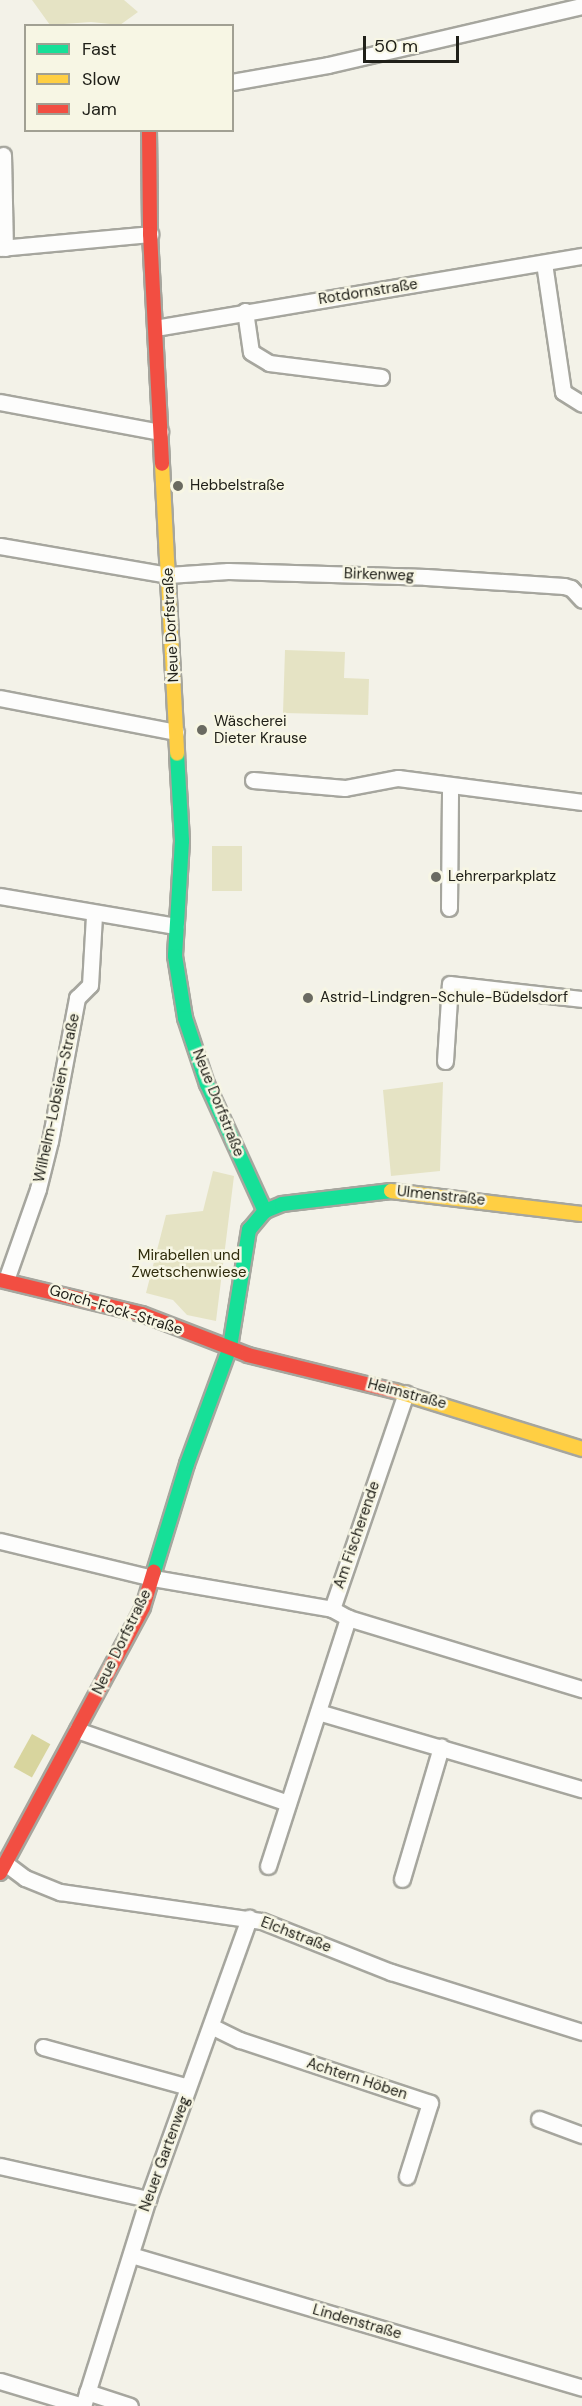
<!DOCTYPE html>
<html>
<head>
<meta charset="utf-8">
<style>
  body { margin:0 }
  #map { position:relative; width:582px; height:2406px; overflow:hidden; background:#f3f2e8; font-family:"DM Sans",sans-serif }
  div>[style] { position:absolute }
  .green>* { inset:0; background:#e5e3c4; transform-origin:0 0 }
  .water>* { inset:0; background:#d8d59e; transform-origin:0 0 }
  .roads { filter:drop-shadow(2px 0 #a6a69e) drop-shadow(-2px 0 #a6a69e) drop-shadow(0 2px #a6a69e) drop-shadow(0 -2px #a6a69e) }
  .street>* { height:15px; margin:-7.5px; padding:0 7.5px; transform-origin:7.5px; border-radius:7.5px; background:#fdfdfc }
  .fast>* { height:14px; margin:-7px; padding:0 7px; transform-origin:7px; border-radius:7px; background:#16e098 }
  .slow>* { height:14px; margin:-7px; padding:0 7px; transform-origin:7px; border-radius:7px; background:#ffcf43 }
  .jam>* { height:14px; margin:-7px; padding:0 7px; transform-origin:7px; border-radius:7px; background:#f24e42 }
  .dots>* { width:16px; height:16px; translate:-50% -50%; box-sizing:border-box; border:3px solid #f7f6e4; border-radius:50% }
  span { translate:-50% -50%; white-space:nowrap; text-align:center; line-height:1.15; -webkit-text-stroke:5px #f7f6e4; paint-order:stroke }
  .street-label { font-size:15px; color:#202019 }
  .poi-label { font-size:15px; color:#202019 }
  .left { translate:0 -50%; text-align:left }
  .park-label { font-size:15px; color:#2f2c0c }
  .legend { position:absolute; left:24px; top:24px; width:210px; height:108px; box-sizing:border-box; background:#f7f6e4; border:2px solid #a1a093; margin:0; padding:8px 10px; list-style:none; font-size:18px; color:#202019 }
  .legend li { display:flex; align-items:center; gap:12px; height:30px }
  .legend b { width:30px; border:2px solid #a1a093 }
  .scale { position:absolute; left:363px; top:36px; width:96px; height:27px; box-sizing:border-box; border:3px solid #202019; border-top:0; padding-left:8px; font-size:18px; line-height:21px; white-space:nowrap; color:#202019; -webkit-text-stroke:4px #f7f6e4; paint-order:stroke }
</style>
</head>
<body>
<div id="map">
  <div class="green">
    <div style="clip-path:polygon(32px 0,124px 0,138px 12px,120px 25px,91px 22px,50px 25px)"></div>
    <div style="clip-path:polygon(285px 650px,345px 652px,344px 678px,369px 679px,368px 715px,283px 713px)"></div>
    <div style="left:212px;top:846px;width:30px;height:45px"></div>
    <div style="clip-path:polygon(443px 1082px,440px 1171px,391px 1176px,383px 1090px)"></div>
    <div style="clip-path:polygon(213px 1171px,234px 1176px,216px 1321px,187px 1315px,173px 1300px,146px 1293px,166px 1215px,203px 1211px)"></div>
  </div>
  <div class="water">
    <div style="left:32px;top:1734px;width:21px;height:38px;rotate:29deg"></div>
  </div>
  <div class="roads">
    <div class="street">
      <div style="left:232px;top:82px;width:97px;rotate:-10deg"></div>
      <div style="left:328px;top:65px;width:261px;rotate:-13.1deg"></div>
      <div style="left:3px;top:155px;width:93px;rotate:88.8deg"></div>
      <div style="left:0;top:248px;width:151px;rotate:-5.3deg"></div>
      <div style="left:544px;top:263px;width:130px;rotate:81.6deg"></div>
      <div style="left:563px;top:392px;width:22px;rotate:32deg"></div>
      <div style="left:245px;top:311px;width:41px;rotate:81.7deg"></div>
      <div style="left:251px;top:352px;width:21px;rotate:31deg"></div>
      <div style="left:269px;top:363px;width:113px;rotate:7.1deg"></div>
      <div style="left:155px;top:328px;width:433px;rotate:-9.6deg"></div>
      <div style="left:0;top:402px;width:163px;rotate:10.6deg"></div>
      <div style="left:0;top:546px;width:170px;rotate:9.8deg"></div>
      <div style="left:168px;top:575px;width:60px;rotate:-3.8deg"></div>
      <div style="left:228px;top:571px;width:198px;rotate:1.7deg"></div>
      <div style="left:426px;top:577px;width:138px;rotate:3.7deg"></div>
      <div style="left:564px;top:586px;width:7px;rotate:16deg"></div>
      <div style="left:571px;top:588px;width:16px;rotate:47deg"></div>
      <div style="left:0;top:698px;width:179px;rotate:10.9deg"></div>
      <div style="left:253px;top:780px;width:92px;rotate:5deg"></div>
      <div style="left:345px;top:788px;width:54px;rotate:-10.7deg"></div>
      <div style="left:398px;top:778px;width:186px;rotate:7.4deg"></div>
      <div style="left:0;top:896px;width:178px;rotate:9.7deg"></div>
      <div style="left:449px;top:908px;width:122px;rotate:-89.5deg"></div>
      <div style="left:445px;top:1061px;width:77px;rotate:-86.3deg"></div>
      <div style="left:450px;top:984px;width:133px;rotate:6.5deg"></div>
      <div style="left:6px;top:1280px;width:96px;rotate:-70.6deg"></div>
      <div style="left:38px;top:1189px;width:49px;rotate:-76deg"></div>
      <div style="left:50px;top:1141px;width:146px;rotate:-79.3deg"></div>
      <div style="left:77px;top:998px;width:18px;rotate:-45deg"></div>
      <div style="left:90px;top:985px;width:70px;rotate:-86.7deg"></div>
      <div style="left:0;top:1541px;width:157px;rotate:13.6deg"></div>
      <div style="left:153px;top:1578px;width:182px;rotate:9.8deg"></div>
      <div style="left:332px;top:1609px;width:18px;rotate:29deg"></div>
      <div style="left:348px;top:1618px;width:245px;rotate:16.9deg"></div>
      <div style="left:332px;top:1609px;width:228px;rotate:-71.1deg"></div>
      <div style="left:318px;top:1712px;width:275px;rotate:16.3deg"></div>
      <div style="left:77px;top:1730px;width:223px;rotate:19.1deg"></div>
      <div style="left:5px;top:1863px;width:25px;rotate:37deg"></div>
      <div style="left:25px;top:1878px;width:38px;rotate:22deg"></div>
      <div style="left:60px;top:1892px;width:204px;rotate:8.2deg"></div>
      <div style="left:262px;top:1921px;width:139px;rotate:21.6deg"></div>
      <div style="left:391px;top:1972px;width:200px;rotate:17.4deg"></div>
      <div style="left:268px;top:1866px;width:261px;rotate:-72.1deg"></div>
      <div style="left:402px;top:1879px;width:138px;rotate:-73.5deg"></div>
      <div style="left:213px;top:2027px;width:30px;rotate:26deg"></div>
      <div style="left:240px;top:2040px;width:200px;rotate:18.3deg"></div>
      <div style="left:430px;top:2103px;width:77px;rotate:107.5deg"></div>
      <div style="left:43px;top:2047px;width:150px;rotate:15.4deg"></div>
      <div style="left:539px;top:2119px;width:46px;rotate:20.4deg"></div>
      <div style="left:0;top:2166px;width:152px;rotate:12.6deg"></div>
      <div style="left:131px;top:2255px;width:470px;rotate:16.4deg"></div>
      <div style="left:0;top:2381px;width:87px;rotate:16.8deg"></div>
      <div style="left:87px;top:2392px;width:45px;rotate:18deg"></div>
      <div style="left:83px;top:2406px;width:217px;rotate:-72.6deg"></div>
      <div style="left:148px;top:2199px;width:299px;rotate:-70.2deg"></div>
    </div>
    <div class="fast">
      <div style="left:177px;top:754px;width:87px;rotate:86.7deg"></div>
      <div style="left:182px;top:841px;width:115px;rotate:93.5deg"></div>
      <div style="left:175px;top:956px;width:63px;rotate:80.8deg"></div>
      <div style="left:185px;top:1018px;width:70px;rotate:71.6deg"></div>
      <div style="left:207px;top:1084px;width:140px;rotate:65.5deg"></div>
      <div style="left:154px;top:1572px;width:113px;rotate:-73deg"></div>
      <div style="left:187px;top:1464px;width:125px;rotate:-69.8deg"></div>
      <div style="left:230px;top:1347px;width:119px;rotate:-80.8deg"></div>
      <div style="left:249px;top:1230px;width:25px;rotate:-50deg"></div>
      <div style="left:265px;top:1211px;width:18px;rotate:-22deg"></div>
      <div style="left:282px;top:1204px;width:110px;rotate:-6.8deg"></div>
    </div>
    <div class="slow">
      <div style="left:162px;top:464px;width:290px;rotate:87deg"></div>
      <div style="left:391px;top:1191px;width:192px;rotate:6.9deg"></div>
      <div style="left:395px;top:1391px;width:196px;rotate:17.2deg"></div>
    </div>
    <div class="jam">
      <div style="left:149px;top:130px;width:104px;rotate:89.4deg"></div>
      <div style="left:150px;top:234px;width:230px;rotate:87deg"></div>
      <div style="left:0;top:1280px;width:146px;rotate:13.5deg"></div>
      <div style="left:142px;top:1314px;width:114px;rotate:21.1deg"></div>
      <div style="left:248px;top:1355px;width:151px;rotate:13.8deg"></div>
      <div style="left:0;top:1873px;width:302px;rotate:-61.7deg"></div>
      <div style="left:143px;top:1607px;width:37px;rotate:-73deg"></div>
    </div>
  </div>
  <div class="dots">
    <div style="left:178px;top:486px;background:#6a6a61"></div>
    <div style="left:202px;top:730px;background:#6a6a61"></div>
    <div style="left:436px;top:877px;background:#6a6a61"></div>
    <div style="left:308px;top:998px;background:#6a6a61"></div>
  </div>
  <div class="street-label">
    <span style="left:368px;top:292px;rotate:-9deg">Rotdornstraße</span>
    <span style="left:379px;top:575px;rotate:2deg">Birkenweg</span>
    <span style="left:171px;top:625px;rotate:-93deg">Neue Dorfstraße</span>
    <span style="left:57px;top:1098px;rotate:-78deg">Wilhelm-Lobsien-Straße</span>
    <span style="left:218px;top:1103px;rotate:68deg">Neue Dorfstraße</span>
    <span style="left:441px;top:1196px;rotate:6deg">Ulmenstraße</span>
    <span style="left:116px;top:1310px;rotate:17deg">Gorch-Fock-Straße</span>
    <span style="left:407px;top:1394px;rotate:15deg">Heimstraße</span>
    <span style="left:357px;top:1535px;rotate:-71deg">Am Fischerende</span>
    <span style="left:122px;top:1642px;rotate:-64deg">Neue Dorfstraße</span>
    <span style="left:296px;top:1935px;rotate:21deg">Elchstraße</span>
    <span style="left:357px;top:2079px;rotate:18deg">Achtern Höben</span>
    <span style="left:165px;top:2154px;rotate:-70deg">Neuer Gartenweg</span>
    <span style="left:357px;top:2322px;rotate:16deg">Lindenstraße</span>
  </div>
  <div class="poi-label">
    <span class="left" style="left:190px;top:486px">Hebbelstraße</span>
    <span class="left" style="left:214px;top:730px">Wäscherei<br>Dieter Krause</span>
    <span class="left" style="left:448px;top:877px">Lehrerparkplatz</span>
    <span class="left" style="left:320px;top:998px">Astrid-Lindgren-Schule-Büdelsdorf</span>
  </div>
  <div class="park-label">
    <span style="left:189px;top:1264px">Mirabellen und<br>Zwetschenwiese</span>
  </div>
  <ul class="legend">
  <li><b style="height:8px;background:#16e098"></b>Fast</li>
  <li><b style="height:8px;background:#ffcf43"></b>Slow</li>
  <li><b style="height:8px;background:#f24e42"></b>Jam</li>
  </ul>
  <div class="scale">50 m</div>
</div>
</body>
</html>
